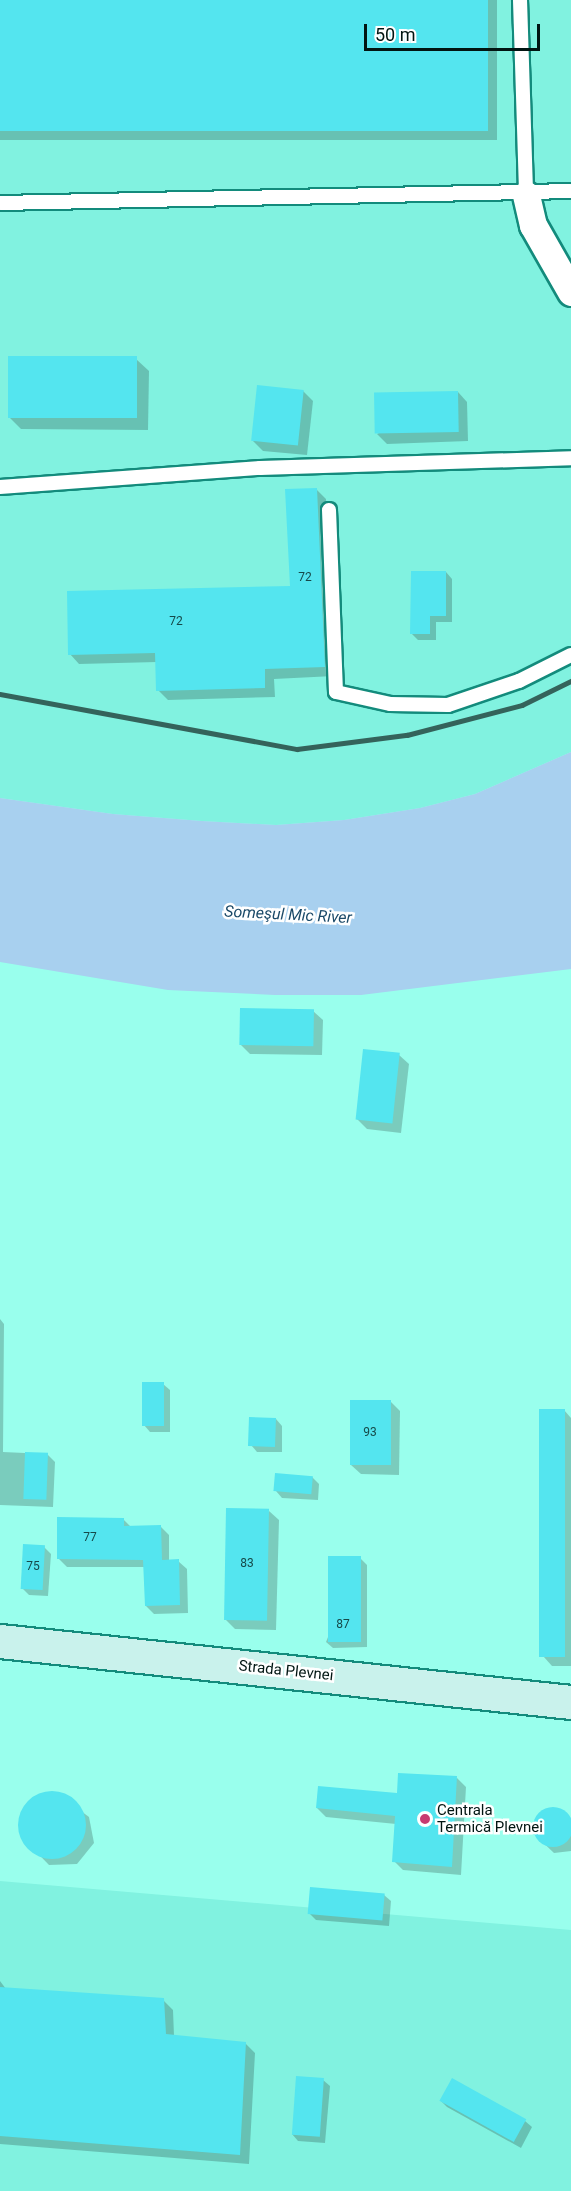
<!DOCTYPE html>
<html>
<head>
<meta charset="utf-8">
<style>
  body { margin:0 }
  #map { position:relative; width:571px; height:2191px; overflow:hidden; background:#99ffed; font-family:Roboto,sans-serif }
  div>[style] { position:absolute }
  .built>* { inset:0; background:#81f2e0 }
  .water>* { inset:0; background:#a8d0ef }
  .shadow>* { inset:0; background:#0003; transform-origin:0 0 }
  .building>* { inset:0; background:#54e5ef; transform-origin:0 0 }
  .round { border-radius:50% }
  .roads { filter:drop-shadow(2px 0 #138b7c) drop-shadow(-2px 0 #138b7c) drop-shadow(0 2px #138b7c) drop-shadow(0 -2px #138b7c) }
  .service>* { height:14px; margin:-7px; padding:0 7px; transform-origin:7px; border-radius:7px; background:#fff }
  .minor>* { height:27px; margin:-13.5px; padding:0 13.5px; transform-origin:13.5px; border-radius:13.5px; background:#fff }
  .secondary>* { height:33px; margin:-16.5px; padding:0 16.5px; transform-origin:16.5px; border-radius:16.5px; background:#c9f2ec }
  .rail>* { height:4.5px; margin:-2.25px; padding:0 2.25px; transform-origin:2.25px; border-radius:2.25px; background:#34635b }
  .dots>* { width:16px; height:16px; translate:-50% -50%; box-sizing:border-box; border:3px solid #fff; border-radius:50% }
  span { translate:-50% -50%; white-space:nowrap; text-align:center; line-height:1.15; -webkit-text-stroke:5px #fff; paint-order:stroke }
  .number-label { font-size:12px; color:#164949 }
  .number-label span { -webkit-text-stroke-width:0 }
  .street-label { font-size:15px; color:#011512 }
  .poi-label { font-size:15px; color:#011512 }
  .left { translate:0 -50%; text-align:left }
  .water-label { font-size:16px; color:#1a4968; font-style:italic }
  .scale { position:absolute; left:364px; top:24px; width:176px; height:27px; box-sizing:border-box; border:3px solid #011512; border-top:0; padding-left:8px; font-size:18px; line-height:21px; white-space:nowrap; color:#011512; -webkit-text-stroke:4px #fff; paint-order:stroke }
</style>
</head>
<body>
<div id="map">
  <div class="built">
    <div style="clip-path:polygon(0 0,571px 0,571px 752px,475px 794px,420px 808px,344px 820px,276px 825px,202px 821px,113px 814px,0 798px)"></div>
    <div style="clip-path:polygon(0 1881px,571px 1930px,571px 2191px,0 2191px)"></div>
  </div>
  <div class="water">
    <div style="clip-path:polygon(571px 752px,571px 969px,361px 995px,275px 995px,168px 990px,0 962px,0 798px,113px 814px,202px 821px,276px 825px,344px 820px,420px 808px,475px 794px)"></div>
  </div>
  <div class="shadow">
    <div style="left:0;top:0;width:497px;height:140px"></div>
    <div style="clip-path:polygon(136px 359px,149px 371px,148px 430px,21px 429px,9px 417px)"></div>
    <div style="clip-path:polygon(303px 391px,313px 401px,307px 455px,263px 451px,253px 441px)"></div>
    <div style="clip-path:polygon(458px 392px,467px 402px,468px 441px,387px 444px,377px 434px)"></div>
    <div style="clip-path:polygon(316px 489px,326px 499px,334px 676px,274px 679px,275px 697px,168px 700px,158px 690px,157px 662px,79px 664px,70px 654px,291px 588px)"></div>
    <div style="clip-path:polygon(446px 572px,452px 579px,452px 622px,436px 622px,436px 640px,418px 640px,411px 633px)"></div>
    <div style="clip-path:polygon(313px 1011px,323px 1020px,322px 1055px,250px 1054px,241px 1045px)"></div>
    <div style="clip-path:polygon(399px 1055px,409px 1064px,401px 1133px,367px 1129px,357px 1119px)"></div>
    <div style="clip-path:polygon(0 1319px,4px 1324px,3px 1452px,47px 1454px,55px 1462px,53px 1507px,0 1505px)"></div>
    <div style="clip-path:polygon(163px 1384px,170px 1390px,170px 1432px,150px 1432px,144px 1425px)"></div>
    <div style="clip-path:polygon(390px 1401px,400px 1411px,399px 1475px,361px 1474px,351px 1465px)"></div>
    <div style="clip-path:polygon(564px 1410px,571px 1418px,571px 1666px,552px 1666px,543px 1656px)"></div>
    <div style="clip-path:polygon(276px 1419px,282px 1426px,282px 1452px,257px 1452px,251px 1445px)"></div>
    <div style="clip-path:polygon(312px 1477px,319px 1484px,318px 1500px,282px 1498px,276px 1491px)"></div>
    <div style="clip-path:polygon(269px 1511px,279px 1520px,276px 1630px,235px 1629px,225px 1619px)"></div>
    <div style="clip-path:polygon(123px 1519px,131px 1527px,161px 1527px,169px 1535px,169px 1561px,178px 1561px,187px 1569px,188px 1613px,154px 1614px,146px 1606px,145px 1567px,67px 1567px,59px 1559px)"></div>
    <div style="clip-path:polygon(44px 1547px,51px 1554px,48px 1596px,29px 1595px,22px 1588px)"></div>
    <div style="clip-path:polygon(360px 1558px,367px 1565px,367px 1647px,333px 1648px,326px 1642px)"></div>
    <div style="clip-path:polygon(457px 1778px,466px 1787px,461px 1875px,403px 1870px,394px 1861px,396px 1824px,326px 1817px,317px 1808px,398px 1795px)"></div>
    <div style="clip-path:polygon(57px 1793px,89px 1817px,94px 1843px,77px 1864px,49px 1865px,22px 1837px,22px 1813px,39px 1795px)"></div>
    <div style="clip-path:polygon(546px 1809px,562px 1810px,571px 1821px,571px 1851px,554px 1853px,535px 1835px,536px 1818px)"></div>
    <div style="clip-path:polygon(384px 1895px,391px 1901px,389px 1926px,316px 1920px,309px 1913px)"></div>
    <div style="clip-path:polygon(0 1981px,6px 1989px,163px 2000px,173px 2010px,174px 2036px,245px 2043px,255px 2053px,249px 2164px,0 2144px)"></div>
    <div style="clip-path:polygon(323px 2080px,330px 2086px,325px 2143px,298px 2141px,292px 2134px)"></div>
    <div style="clip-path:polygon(452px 2080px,525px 2121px,532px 2127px,521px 2148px,447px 2107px,441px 2101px)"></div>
  </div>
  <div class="building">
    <div style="left:0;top:0;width:488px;height:131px"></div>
    <div style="left:8px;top:356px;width:129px;height:62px"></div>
    <div style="left:257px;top:385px;width:47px;height:56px;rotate:6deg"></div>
    <div style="left:458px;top:391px;width:41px;height:84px;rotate:89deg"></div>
    <div style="clip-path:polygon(317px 488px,325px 667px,265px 669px,265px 688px,156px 691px,155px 653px,68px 655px,67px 591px,290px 586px,285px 489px)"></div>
    <div style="clip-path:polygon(411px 571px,446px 571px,446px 616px,430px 616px,430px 634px,410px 634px)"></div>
    <div style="left:240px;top:1008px;width:74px;height:37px;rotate:1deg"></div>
    <div style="left:363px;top:1049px;width:37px;height:71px;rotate:6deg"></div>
    <div style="left:142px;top:1382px;width:22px;height:44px"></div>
    <div style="left:350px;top:1400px;width:41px;height:65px"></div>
    <div style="left:539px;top:1409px;width:26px;height:248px"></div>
    <div style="left:249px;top:1417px;width:27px;height:29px;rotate:2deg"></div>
    <div style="left:25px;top:1452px;width:23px;height:47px;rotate:2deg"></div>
    <div style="left:275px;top:1473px;width:38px;height:18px;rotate:5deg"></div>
    <div style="left:226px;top:1508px;width:43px;height:112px;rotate:1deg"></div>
    <div style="clip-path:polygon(57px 1517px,124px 1518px,124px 1526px,161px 1525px,162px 1560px,179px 1559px,180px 1605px,145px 1606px,143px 1560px,57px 1559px)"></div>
    <div style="left:23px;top:1544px;width:22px;height:45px;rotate:3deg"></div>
    <div style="left:328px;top:1556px;width:33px;height:86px"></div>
    <div style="clip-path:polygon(398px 1773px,457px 1776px,452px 1867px,392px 1862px,395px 1816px,316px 1808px,318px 1786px,397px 1793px)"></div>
    <div class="round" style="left:18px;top:1791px;width:68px;height:68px"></div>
    <div class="round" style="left:533px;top:1807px;width:40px;height:40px"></div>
    <div style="left:310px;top:1887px;width:75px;height:27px;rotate:5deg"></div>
    <div style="clip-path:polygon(0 1987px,164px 1998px,166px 2034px,246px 2042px,240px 2155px,0 2136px)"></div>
    <div style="left:296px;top:2076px;width:28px;height:59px;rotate:4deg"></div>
    <div style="left:452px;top:2078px;width:85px;height:26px;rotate:29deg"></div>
  </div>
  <div class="roads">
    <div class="service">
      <div style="left:520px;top:0;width:195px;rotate:88.2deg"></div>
      <div style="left:0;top:203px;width:571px;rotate:-1.2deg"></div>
      <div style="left:0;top:487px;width:261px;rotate:-4.2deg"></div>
      <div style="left:260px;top:468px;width:311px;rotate:-1.8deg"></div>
      <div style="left:329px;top:510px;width:182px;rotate:87.8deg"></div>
      <div style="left:336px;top:692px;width:55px;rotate:12.5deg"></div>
      <div style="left:390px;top:704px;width:58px;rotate:1deg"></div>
      <div style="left:448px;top:705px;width:75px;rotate:-18.7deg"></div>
      <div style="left:519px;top:681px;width:58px;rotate:-26.6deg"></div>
    </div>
    <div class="minor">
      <div style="left:526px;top:195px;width:31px;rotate:77deg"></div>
      <div style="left:533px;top:225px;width:77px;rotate:60.4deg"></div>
    </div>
    <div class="secondary">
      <div style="left:0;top:1641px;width:574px;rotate:6.1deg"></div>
    </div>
  </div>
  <div class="rail">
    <div style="left:0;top:694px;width:302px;rotate:10.5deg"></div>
    <div style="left:297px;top:749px;width:111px;rotate:-7.3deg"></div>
    <div style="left:407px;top:735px;width:119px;rotate:-14.6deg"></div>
    <div style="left:522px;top:705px;width:55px;rotate:-26.1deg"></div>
  </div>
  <div class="dots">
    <div style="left:425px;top:1819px;background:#c73b70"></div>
  </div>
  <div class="number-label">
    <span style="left:305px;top:578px">72</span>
    <span style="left:176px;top:622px">72</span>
    <span style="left:370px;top:1433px">93</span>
    <span style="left:90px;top:1538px">77</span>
    <span style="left:247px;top:1564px">83</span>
    <span style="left:33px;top:1567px">75</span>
    <span style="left:343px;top:1625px">87</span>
  </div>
  <div class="street-label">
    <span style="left:286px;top:1671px;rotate:6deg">Strada Plevnei</span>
  </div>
  <div class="poi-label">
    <span class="left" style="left:437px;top:1819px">Centrala<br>Termică Plevnei</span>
  </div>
  <div class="water-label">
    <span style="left:288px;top:915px;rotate:3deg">Someşul Mic River</span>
  </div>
  <div class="scale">50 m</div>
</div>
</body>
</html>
